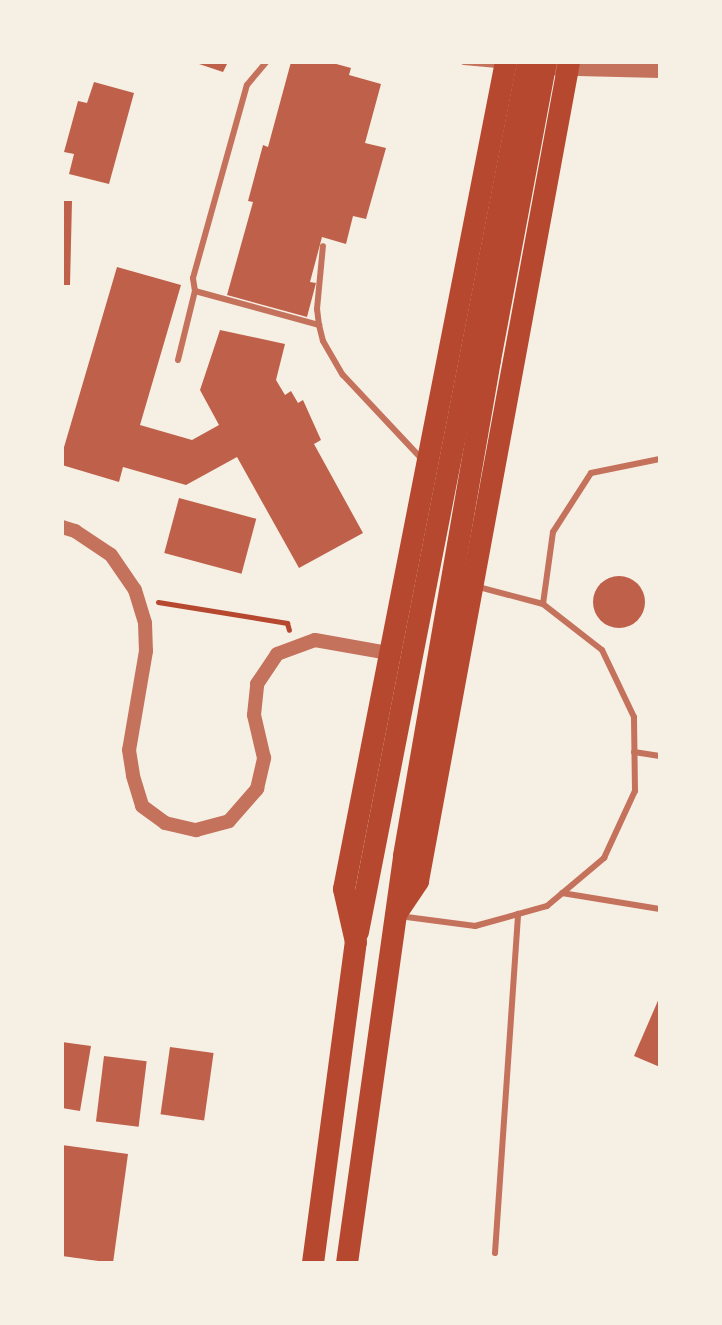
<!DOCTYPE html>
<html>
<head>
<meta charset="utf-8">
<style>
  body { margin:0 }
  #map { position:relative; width:722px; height:1325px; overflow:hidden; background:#f6efe4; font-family:Rubik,sans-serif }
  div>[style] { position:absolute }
  .building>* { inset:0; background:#bf614a; transform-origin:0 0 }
  .round { border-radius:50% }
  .path>* { height:5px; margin:-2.5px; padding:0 2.5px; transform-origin:2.5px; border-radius:2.5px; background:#b5482f }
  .service>* { height:6px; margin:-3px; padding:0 3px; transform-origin:3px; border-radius:3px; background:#c5725c }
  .tertiary>* { height:14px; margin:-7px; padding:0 7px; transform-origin:7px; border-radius:7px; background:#c5725c }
  .trunk>* { height:22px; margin:-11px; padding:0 11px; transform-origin:11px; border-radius:11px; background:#b5482f }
  span { translate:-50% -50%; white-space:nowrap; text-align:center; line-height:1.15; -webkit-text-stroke:7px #f6efe4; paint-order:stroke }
  .frame { position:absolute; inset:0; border:64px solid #f6efe4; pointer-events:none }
</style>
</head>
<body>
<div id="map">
  <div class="building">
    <div style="clip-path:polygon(193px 62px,228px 62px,223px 72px)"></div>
    <div style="clip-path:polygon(291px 62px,329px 62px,351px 68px,349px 75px,381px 84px,365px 143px,386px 148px,366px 219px,353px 216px,346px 244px,322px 237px,310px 282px,316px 283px,307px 317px,227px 295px,253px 202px,248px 201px,263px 145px,268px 147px)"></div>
    <div style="clip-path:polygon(94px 82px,134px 93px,109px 184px,69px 174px,74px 154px,64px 152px,78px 101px,87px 103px)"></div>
    <div style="clip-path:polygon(62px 201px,72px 201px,70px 285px,62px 285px)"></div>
    <div style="clip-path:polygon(117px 267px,181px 285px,140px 425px,192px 440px,219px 425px,200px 390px,220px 330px,285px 344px,276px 380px,285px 395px,291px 391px,298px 403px,303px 400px,321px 440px,314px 444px,363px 533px,299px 568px,237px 457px,186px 485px,123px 467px,119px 482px,62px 465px,62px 454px)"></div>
    <div style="left:179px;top:498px;width:80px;height:57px;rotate:15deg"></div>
    <div class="round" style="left:593px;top:576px;width:52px;height:52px"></div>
    <div style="clip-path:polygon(660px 996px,660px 1067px,634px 1056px)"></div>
    <div style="clip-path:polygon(62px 1042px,91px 1046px,80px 1111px,62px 1108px)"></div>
    <div style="left:170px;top:1047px;width:44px;height:68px;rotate:8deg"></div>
    <div style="left:104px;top:1056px;width:43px;height:66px;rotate:7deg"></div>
    <div style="clip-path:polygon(62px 1145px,128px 1154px,113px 1263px,62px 1256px)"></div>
  </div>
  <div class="path">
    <div style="left:158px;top:602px;width:131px;rotate:9.2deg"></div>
    <div style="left:287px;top:623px;width:7px;rotate:74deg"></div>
  </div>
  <div class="service">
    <div style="left:464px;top:62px;width:36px;rotate:5deg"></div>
    <div style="left:195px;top:291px;width:129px;rotate:15.3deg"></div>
    <div style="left:319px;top:325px;width:16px;rotate:76deg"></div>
    <div style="left:323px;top:341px;width:39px;rotate:60deg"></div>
    <div style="left:343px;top:375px;width:115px;rotate:46.8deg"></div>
    <div style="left:319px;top:325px;width:16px;rotate:-97deg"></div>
    <div style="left:317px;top:309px;width:63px;rotate:-84.6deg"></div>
    <div style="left:178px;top:360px;width:71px;rotate:-76.2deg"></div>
    <div style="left:195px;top:291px;width:13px;rotate:-99deg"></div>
    <div style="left:193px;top:278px;width:200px;rotate:-74.4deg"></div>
    <div style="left:247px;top:85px;width:30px;rotate:-50deg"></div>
    <div style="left:543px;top:604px;width:73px;rotate:-82.1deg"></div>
    <div style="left:553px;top:532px;width:70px;rotate:-57.2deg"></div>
    <div style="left:591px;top:473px;width:70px;rotate:-11.5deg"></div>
    <div style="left:634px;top:752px;width:26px;rotate:9deg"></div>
    <div style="left:562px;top:893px;width:99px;rotate:9.3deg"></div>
    <div style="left:399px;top:916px;width:77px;rotate:7.5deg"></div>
    <div style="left:475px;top:926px;width:75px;rotate:-15.5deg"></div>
    <div style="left:547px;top:906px;width:75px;rotate:-40.1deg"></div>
    <div style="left:604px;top:858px;width:74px;rotate:-65.2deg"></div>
    <div style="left:635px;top:791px;width:74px;rotate:-90.8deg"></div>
    <div style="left:634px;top:717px;width:74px;rotate:-115.5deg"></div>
    <div style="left:602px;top:650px;width:75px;rotate:-142.1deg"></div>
    <div style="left:543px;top:604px;width:70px;rotate:-165.2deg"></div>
    <div style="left:495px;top:1253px;width:340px;rotate:-86.1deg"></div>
  </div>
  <div class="tertiary">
    <div style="left:536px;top:68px;width:124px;rotate:1.4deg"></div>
    <div style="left:62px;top:527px;width:14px;rotate:17deg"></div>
    <div style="left:75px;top:531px;width:43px;rotate:33.7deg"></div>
    <div style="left:111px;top:555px;width:42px;rotate:55.6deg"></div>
    <div style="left:135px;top:590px;width:34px;rotate:73deg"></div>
    <div style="left:145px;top:623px;width:28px;rotate:88deg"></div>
    <div style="left:146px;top:651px;width:100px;rotate:99.7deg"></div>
    <div style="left:129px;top:750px;width:26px;rotate:81deg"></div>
    <div style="left:133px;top:776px;width:31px;rotate:73deg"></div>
    <div style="left:142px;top:806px;width:29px;rotate:36deg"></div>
    <div style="left:165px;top:823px;width:32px;rotate:13deg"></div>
    <div style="left:196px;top:830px;width:34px;rotate:-15deg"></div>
    <div style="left:229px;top:821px;width:43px;rotate:-48.8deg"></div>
    <div style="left:257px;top:789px;width:32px;rotate:-77deg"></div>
    <div style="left:264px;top:758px;width:44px;rotate:-103.1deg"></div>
    <div style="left:254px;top:715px;width:31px;rotate:-84deg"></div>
    <div style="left:257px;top:684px;width:36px;rotate:-56deg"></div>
    <div style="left:277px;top:654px;width:40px;rotate:-20.2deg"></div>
    <div style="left:315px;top:640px;width:75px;rotate:10deg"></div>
  </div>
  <div class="trunk">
    <div style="left:398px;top:911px;width:36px;rotate:-56deg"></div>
    <div style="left:418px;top:881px;width:833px;rotate:-79.55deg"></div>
    <div style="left:358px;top:932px;width:886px;rotate:-78.94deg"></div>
    <div style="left:313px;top:1263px;width:324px;rotate:-82.4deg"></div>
    <div style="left:356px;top:942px;width:54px;rotate:-102.8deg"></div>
    <div style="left:344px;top:889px;width:843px;rotate:-78.92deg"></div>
    <div style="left:347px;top:1263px;width:411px;rotate:-82deg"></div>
    <div style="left:404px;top:856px;width:503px;rotate:-80.16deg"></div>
    <div style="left:490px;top:360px;width:303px;rotate:-79.4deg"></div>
  </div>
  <div class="frame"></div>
</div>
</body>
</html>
